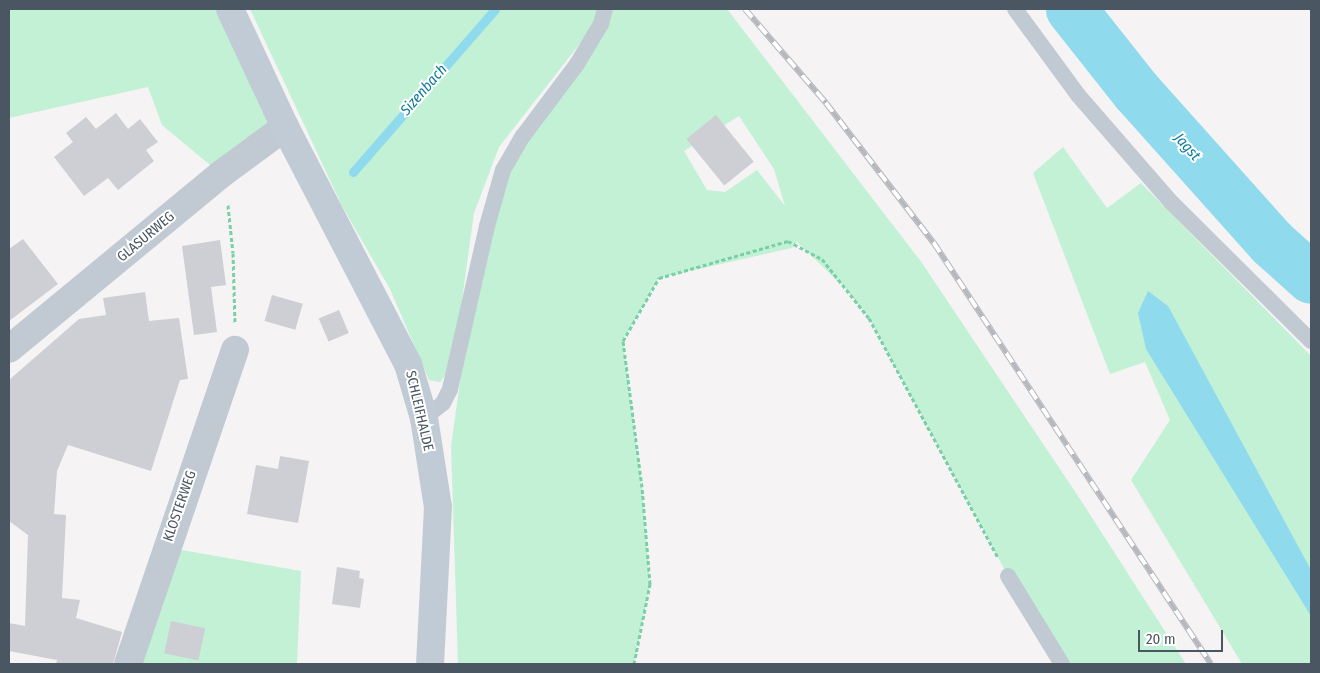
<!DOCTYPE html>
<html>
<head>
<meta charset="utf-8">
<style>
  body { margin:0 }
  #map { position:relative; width:1320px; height:673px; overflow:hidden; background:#f5f3f3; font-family:"Fira Sans Condensed",sans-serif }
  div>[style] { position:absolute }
  .green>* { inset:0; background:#c3f1d5 }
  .water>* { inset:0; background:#90daee }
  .stream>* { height:9px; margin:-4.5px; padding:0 4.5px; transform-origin:4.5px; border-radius:4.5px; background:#90daee }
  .river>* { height:51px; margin:-25.5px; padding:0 25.5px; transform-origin:25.5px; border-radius:25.5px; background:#90daee }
  .building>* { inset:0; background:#cdcfd5; transform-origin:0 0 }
  .path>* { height:3px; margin-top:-1.5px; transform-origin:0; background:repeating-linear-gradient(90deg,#7ad0a6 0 4px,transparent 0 6.5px) }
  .lane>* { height:16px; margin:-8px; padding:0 8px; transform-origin:8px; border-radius:8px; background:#c1cad2 }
  .street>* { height:28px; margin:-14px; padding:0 14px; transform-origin:14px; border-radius:14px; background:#c1cad2 }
  .secondary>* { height:28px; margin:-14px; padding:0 14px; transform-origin:14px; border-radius:14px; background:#c1cbd6 }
  .rail>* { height:5.5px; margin-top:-2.75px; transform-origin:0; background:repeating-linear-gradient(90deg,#fff 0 11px,#b5b8bd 0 22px); box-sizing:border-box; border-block:1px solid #b5b8bd }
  span { translate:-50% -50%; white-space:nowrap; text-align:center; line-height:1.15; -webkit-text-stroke:4px #fff; paint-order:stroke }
  .street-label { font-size:14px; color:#4a5661 }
  .water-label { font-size:15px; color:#0c7c9b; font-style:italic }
  .frame { position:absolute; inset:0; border:10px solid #4a5661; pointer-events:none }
  .scale { position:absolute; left:1138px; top:630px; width:85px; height:22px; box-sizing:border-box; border:2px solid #4a5661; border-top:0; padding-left:6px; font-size:15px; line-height:18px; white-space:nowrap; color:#4a5661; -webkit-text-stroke:4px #fff; paint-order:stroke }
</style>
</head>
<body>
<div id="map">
  <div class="green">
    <div style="clip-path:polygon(9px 9px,218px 9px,273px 125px,216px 170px,162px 125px,148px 87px,9px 118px)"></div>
    <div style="clip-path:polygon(250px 9px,600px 9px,599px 19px,499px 147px,474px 213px,453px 365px,440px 382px,429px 380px,390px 289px,342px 206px)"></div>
    <div style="clip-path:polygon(evenodd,612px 9px,727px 9px,922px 263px,1080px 499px,1186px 664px,1062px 664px,1008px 576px,869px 318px,845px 288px,797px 242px,792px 248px,659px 278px,623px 341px,642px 487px,650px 584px,634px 664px,458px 664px,451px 446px,461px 375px,503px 170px,612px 9px,739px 116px,774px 169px,785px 206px,757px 170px,725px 192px,707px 190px,684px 151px,739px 116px)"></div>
    <div style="clip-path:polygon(1063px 147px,1107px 208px,1141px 183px,1311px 356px,1311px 664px,1242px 664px,1131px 480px,1170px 420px,1145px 362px,1110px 374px,1033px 173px)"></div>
    <div style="clip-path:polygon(170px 548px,301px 571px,297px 664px,133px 664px)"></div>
  </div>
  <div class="water">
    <div style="clip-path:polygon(1148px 291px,1168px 306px,1311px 570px,1311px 616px,1146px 349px,1138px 313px)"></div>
  </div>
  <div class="stream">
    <div style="left:353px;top:172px;width:216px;rotate:-48.9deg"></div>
  </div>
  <div class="river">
    <div style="left:1071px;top:9px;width:105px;rotate:51.6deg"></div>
    <div style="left:1136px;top:91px;width:204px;rotate:48.2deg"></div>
    <div style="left:1272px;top:243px;width:52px;rotate:41.9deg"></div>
  </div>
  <div class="building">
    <div style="clip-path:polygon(116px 113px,128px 129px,140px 119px,158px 142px,146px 150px,154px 161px,118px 190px,108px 178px,84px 196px,54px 157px,73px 142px,66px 133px,86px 117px,96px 129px)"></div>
    <div style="left:716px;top:115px;width:60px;height:38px;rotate:51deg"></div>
    <div style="clip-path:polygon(23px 239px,58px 284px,9px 321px,9px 249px)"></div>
    <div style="clip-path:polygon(220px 240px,226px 285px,211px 287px,217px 332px,194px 335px,182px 246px)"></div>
    <div style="clip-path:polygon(145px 292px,149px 321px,179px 318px,188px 379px,180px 380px,151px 471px,68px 445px,57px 471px,54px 514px,66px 515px,62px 598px,80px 600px,76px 618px,122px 632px,113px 664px,56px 664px,57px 660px,9px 651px,9px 623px,25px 626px,28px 535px,9px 521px,9px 380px,79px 319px,106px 315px,103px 298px)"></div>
    <div style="left:272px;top:295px;width:32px;height:27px;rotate:16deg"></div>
    <div style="left:339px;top:310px;width:25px;height:22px;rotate:67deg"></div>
    <div style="clip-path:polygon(280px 456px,309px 461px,298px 523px,247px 514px,256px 465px,278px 469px)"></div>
    <div style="clip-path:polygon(337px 567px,360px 571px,359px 578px,364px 579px,360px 608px,332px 604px)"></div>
    <div style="left:171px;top:621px;width:35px;height:33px;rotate:12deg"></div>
  </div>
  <div class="path">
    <div style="left:228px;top:205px;width:48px;rotate:84.1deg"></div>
    <div style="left:233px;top:253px;width:70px;rotate:88.4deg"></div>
    <div style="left:634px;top:664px;width:82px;rotate:-78.7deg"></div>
    <div style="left:650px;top:584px;width:97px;rotate:-94.7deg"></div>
    <div style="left:642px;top:487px;width:147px;rotate:-97.4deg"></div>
    <div style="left:623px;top:341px;width:73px;rotate:-60.3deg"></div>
    <div style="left:659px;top:278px;width:134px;rotate:-16deg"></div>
    <div style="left:788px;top:241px;width:38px;rotate:28deg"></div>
    <div style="left:822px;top:259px;width:75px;rotate:51.5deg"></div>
    <div style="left:869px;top:318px;width:272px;rotate:61.7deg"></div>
  </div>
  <div class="lane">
    <div style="left:1015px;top:9px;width:107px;rotate:53.8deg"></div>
    <div style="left:1078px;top:95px;width:143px;rotate:49deg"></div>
    <div style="left:1172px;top:203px;width:196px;rotate:44.8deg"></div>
    <div style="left:424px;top:418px;width:24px;rotate:-38deg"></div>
    <div style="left:443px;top:403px;width:16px;rotate:-63deg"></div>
    <div style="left:450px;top:389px;width:167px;rotate:-77.2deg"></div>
    <div style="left:487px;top:226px;width:58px;rotate:-74.1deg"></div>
    <div style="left:503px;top:170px;width:39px;rotate:-60deg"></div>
    <div style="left:523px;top:136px;width:90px;rotate:-53.1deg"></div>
    <div style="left:577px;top:64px;width:47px;rotate:-59deg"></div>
    <div style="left:601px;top:24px;width:16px;rotate:-75deg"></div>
    <div style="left:1008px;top:576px;width:103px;rotate:58.5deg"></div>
  </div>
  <div class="street">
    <div style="left:9px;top:349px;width:278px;rotate:-39.5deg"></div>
    <div style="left:224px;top:172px;width:76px;rotate:-36.4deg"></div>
    <div style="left:128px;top:664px;width:332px;rotate:-71.2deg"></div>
  </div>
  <div class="secondary">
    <div style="left:230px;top:9px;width:130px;rotate:65deg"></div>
    <div style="left:285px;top:127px;width:267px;rotate:62.6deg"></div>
    <div style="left:408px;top:364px;width:56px;rotate:73.5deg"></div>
    <div style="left:424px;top:418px;width:90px;rotate:81.1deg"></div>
    <div style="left:438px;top:507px;width:157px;rotate:92.9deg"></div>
  </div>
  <div class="rail">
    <div style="left:745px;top:9px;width:124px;rotate:49.2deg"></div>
    <div style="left:826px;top:103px;width:177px;rotate:52.4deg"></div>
    <div style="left:934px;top:243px;width:504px;rotate:56.66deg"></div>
  </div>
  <div class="street-label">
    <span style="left:146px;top:237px;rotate:-40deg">GLASURWEG</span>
    <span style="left:419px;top:411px;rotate:77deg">SCHLEIFHALDE</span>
    <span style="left:180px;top:506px;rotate:-71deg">KLOSTERWEG</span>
  </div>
  <div class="water-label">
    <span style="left:424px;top:90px;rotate:-49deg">Sizenbach</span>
    <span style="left:1187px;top:147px;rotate:48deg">Jagst</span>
  </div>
  <div class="frame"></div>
  <div class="scale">20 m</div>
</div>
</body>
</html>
